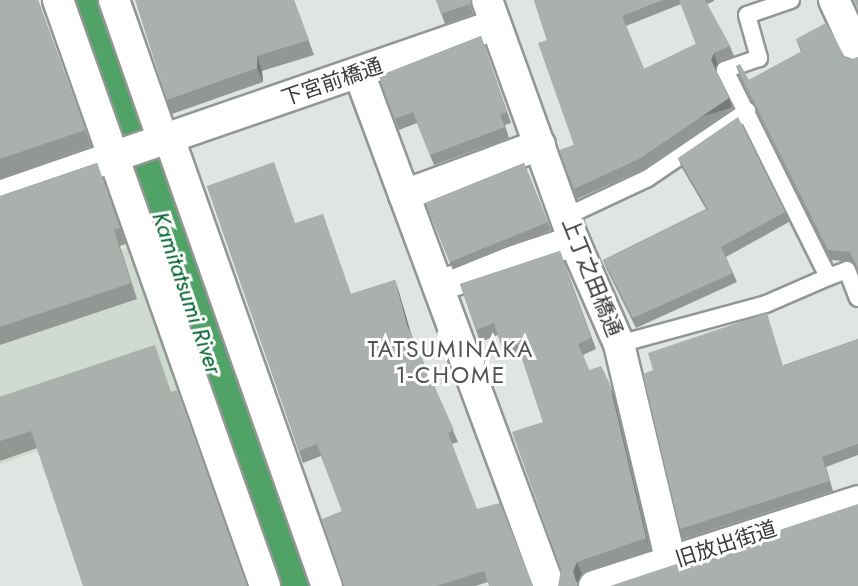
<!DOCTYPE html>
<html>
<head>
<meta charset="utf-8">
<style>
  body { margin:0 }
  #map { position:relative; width:858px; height:586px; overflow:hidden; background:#dfe5e0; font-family:Jost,"Noto Sans JP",sans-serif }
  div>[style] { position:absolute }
  .built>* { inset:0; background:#cfdbd1 }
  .river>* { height:60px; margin:-30px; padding:0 30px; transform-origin:30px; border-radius:30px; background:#51a267 }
  .roads { filter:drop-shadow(2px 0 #929793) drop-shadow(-2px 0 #929793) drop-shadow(0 2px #929793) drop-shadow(0 -2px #929793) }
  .service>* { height:16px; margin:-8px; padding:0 8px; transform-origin:8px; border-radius:8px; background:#fff }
  .minor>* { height:30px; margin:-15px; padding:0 15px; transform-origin:15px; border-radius:15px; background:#fff }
  .wall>* { inset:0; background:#929793; transform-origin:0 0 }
  .shaded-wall>* { inset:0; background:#777b78; transform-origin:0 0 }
  .building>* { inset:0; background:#aab0ab; transform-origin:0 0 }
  span { translate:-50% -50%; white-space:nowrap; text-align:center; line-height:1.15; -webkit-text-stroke:6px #fff; paint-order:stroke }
  .street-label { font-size:21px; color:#373a38 }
  .water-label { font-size:23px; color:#00632d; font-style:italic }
  .neighbourhood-label { font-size:23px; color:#515652; letter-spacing:2px }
</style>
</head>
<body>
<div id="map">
  <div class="built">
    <div style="clip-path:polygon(127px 248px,182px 401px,0 464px,0 292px)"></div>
  </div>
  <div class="river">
    <div style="left:85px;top:0;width:620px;rotate:70.81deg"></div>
  </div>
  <div class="roads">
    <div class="service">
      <div style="left:791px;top:0;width:46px;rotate:161.2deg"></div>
      <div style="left:747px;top:15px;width:45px;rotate:74.4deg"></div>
      <div style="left:759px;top:58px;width:36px;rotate:161deg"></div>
      <div style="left:725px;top:70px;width:231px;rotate:63.5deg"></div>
      <div style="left:828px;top:277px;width:20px;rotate:-20deg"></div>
      <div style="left:847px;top:270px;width:30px;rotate:69deg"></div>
      <div style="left:567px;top:216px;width:89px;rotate:-25.1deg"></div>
      <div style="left:648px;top:178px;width:120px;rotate:-34.1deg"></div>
      <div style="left:619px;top:344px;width:152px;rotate:-15.2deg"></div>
      <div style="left:766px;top:304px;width:68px;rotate:-23.5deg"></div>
    </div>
    <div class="minor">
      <div style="left:58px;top:0;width:621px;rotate:70.54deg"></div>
      <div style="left:114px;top:0;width:148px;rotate:70.7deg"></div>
      <div style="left:487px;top:0;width:256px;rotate:70.2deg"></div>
      <div style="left:574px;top:241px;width:112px;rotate:66.4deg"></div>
      <div style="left:619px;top:344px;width:224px;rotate:76.6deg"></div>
      <div style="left:834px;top:0;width:57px;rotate:65.2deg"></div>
      <div style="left:359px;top:73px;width:547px;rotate:69.68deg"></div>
      <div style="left:169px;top:138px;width:475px;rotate:70.6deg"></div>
      <div style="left:404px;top:195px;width:145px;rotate:-20.2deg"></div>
      <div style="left:0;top:196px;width:524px;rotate:-19.06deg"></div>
      <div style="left:438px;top:286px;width:143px;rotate:-18.3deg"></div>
      <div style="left:594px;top:586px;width:277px;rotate:-17.8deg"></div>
    </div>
  </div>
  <div class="wall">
    <div style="clip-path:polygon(0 0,38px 0,91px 146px,0 178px)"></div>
    <div style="clip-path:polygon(294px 0,314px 55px,262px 71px,263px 82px,172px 114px,167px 100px)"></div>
    <div style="clip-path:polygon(436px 0,469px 0,473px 14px,445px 24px)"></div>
    <div style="clip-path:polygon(evenodd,534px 0,714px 0,714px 1px,707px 4px,730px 46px,734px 56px,717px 63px,715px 69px,732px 108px,643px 169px,577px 199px,560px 150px,574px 145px,547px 40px,534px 0,681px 4px,696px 44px,644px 69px,626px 26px,681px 4px)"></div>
    <div style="clip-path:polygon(481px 36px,511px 123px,505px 125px,509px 138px,434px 165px,417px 123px,399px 130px,379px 76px)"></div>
    <div style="clip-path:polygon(796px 39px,853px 59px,858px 57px,858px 270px,854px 262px,831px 260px,740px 76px,736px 66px,749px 80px,801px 52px)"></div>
    <div style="clip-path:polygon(678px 158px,785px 212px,789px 222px,726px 257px,737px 282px,636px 328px,607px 270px,603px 260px,706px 209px,682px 168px)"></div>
    <div style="clip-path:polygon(97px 163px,126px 244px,120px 246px,137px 299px,0 345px,0 196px)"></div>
    <div style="left:524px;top:163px;width:72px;height:106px;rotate:68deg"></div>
    <div style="clip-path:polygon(207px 186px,351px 294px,395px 280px,410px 331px,458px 442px,452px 444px,488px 582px,476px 586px,344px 586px,342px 511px,321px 456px,303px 463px)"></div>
    <div style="clip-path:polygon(560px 251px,596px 349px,583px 355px,589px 370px,613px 394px,650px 550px,582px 574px,577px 583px,561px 569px,543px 422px,521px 355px,506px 359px,498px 335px,480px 342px,460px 284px)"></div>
    <div style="clip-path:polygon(858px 339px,858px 455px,826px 467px,833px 491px,683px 539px,680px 529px,784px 365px)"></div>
    <div style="clip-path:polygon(155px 345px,37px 448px,0 461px,0 397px)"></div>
  </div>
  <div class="shaded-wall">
    <div style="clip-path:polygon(714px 53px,717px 63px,715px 70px,711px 60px)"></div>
    <div style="clip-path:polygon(257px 56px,262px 71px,263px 82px,257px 68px)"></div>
    <div style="left:729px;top:98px;width:10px;height:109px;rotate:73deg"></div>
    <div style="clip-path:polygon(395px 280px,399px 292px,412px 337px,407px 325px)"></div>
    <div style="clip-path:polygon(609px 382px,613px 394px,650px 550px,646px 538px)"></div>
    <div style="clip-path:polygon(577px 562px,582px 574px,577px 583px,573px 571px)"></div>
  </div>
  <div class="building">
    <div style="clip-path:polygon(0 0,38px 0,85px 130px,0 159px)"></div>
    <div style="clip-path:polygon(135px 0,294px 0,309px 40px,257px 56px,257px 68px,167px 100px)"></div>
    <div style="clip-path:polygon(436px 0,469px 0,470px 4px,441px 14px)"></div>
    <div style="clip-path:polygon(534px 0,663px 0,622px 16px,644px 69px,696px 44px,679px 0,705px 0,730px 46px,714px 53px,711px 60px,729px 98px,639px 159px,574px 189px,560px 150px,574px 145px,538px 43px,547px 40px)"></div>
    <div style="clip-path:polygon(854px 0,858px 0,858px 9px)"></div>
    <div style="clip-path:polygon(826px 23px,845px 57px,853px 59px,858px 57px,858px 268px,850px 252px,828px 250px,736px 66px,740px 64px,749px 80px,802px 51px,796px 39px)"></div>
    <div style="clip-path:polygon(481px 36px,507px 112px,500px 115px,505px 127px,430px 155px,413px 112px,395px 119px,379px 76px)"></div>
    <div style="clip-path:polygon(738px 117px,785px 212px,721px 247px,733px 273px,633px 318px,603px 260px,708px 209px,678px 158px)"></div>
    <div style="clip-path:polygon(274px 162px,295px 223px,323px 214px,351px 294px,395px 280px,407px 325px,454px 430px,448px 433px,477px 509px,500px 503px,533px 586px,489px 586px,484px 571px,436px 586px,344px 586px,322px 519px,342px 511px,317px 444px,299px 451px,207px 186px)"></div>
    <div style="clip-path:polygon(97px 163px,120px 228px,114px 230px,131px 283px,0 327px,0 196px)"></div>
    <div style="left:524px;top:163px;width:64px;height:106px;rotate:68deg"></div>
    <div style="clip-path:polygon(560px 251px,591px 338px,578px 344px,589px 370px,601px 366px,609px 382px,646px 538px,577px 562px,573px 571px,577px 586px,558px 586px,561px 569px,512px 432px,543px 422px,517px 343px,502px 347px,494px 323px,476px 330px,460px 284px)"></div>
    <div style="clip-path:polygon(767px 313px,783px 366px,858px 339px,858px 444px,822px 457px,829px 481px,680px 529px,643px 374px,653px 370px,648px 353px)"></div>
    <div style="clip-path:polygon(155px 345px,171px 392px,177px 390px,247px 586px,83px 586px,31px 431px,0 441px,0 397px)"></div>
    <div style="clip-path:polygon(858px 504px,858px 586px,610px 586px)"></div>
  </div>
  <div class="street-label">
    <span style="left:332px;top:82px;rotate:-19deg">下宮前橋通</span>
    <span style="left:592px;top:277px;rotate:68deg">上丁之田橋通</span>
    <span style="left:726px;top:544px;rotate:-18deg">旧放出街道</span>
  </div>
  <div class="water-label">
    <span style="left:187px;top:293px;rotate:71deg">Kamitatsumi River</span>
  </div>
  <div class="neighbourhood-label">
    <span style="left:451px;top:362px">TATSUMINAKA<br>1-CHOME</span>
  </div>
</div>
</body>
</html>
